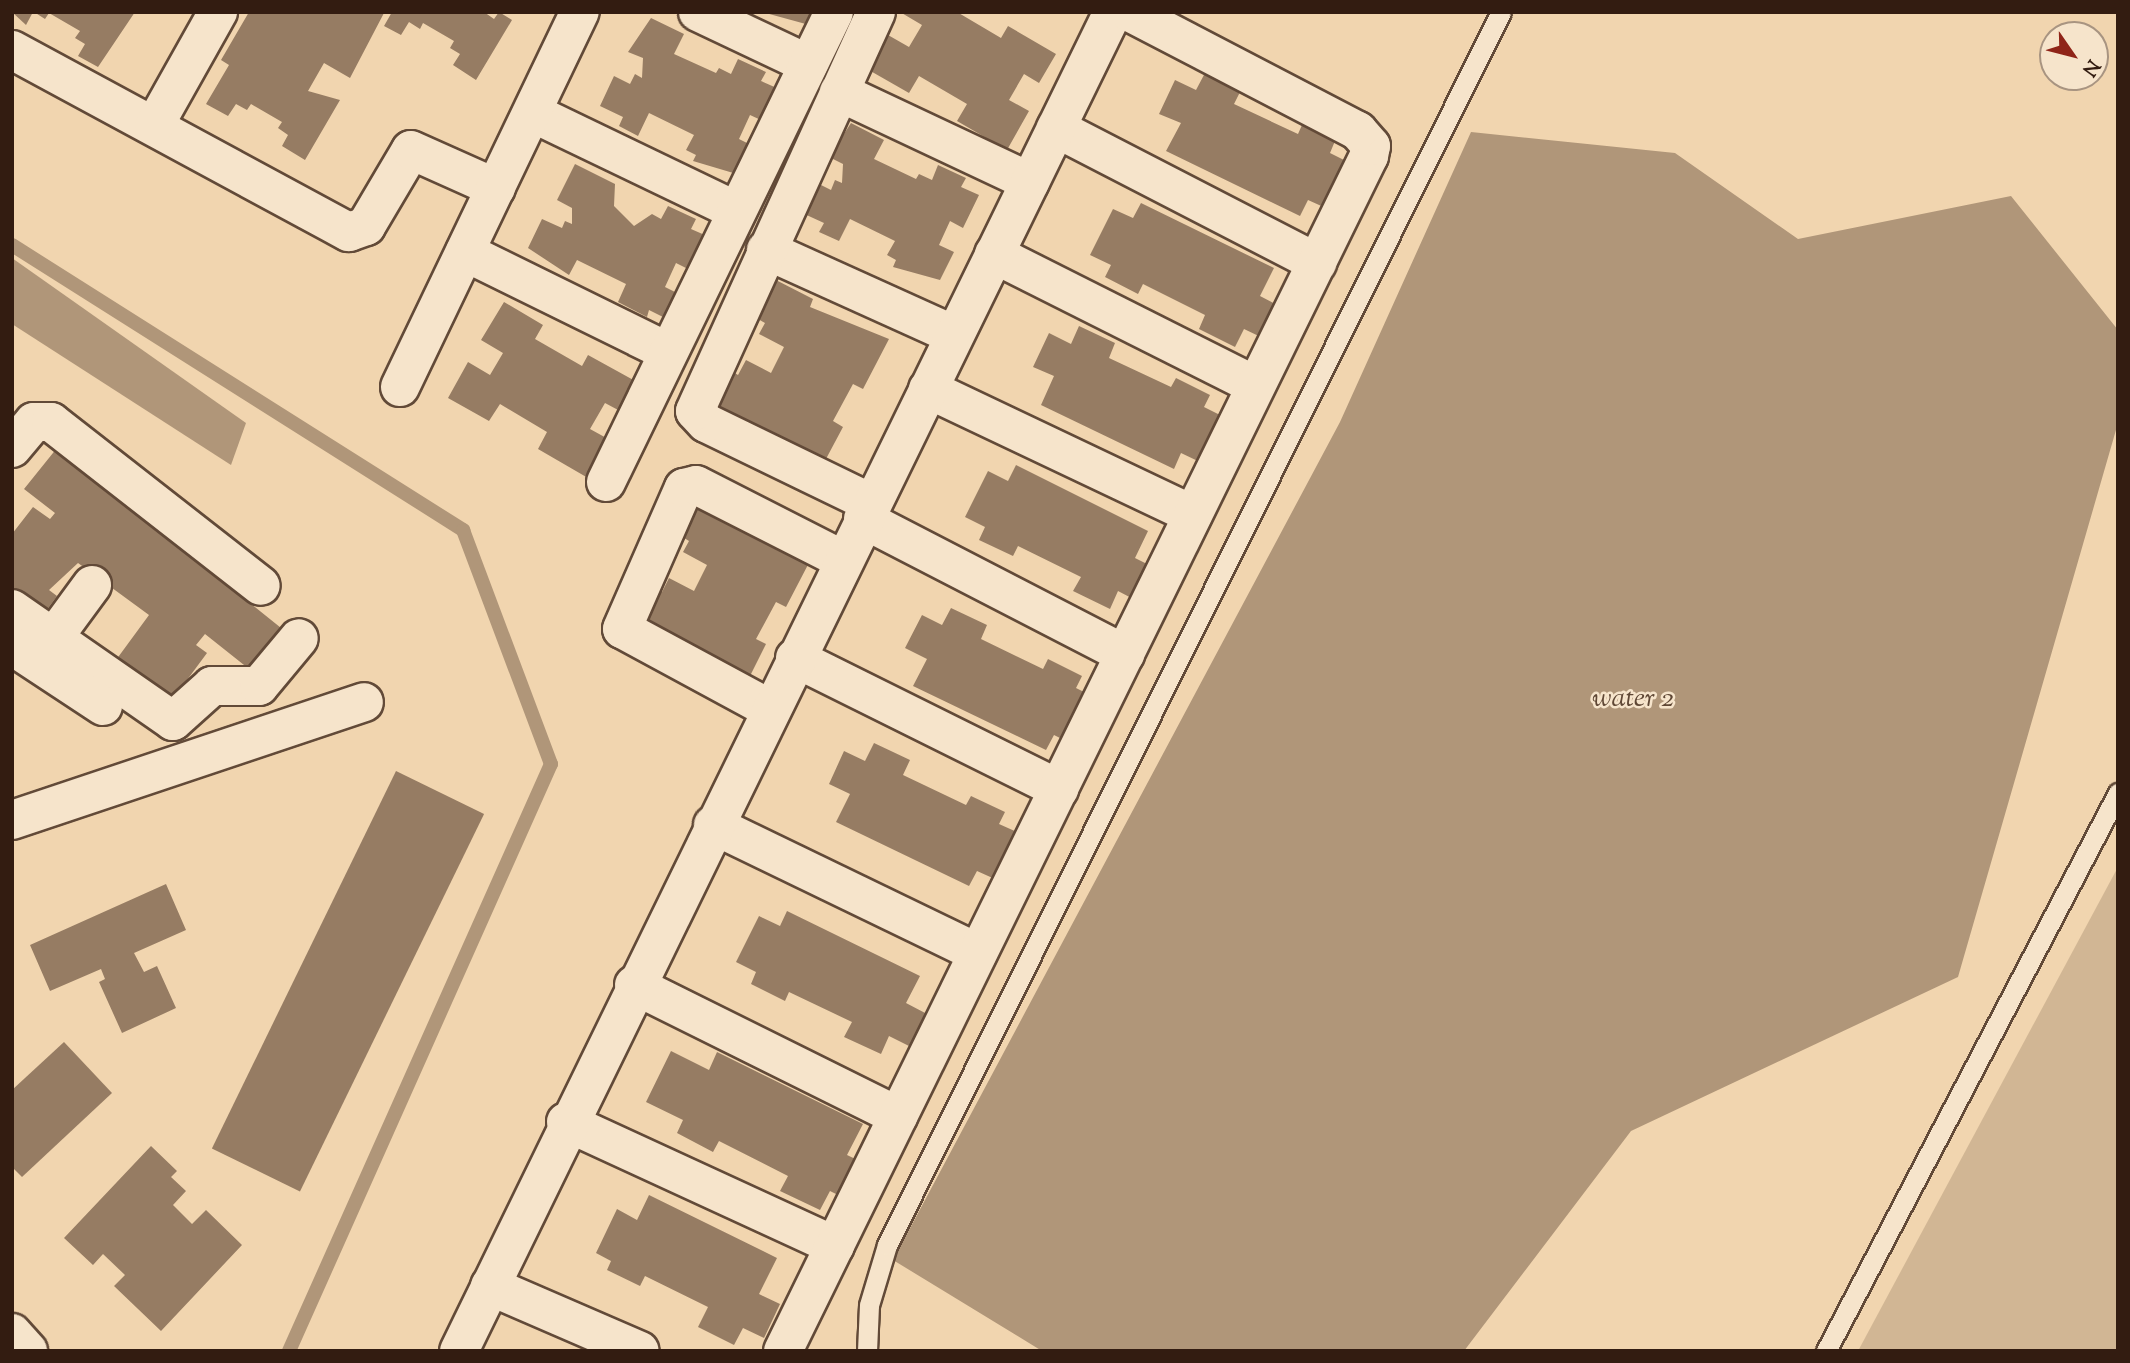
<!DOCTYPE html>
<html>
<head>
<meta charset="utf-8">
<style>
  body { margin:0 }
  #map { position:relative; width:2130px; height:1363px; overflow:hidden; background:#f1d5af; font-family:"Sorts Mill Goudy",serif }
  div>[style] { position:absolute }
  .green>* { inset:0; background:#d1b694 }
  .water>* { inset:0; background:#b09679 }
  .stream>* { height:14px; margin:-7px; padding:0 7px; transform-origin:7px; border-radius:7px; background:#b09679 }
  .building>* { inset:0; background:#967c63; transform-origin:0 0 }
  .roads { filter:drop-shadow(2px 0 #624a38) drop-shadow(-2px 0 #624a38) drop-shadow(0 2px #624a38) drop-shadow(0 -2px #624a38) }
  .service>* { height:19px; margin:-9.5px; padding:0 9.5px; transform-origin:9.5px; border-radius:9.5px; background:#f6e4cb }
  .minor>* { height:38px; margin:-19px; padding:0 19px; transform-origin:19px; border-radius:19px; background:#f6e4cb }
  .tertiary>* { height:38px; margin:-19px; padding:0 19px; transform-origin:19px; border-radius:19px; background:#f6e4cb }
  span { translate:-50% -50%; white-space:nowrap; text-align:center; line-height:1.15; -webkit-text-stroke:5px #f6e4cb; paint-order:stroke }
  .water-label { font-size:28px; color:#5f4735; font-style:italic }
  .frame { position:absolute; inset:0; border:14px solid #331c11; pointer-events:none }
  .north { position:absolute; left:2039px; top:21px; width:70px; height:70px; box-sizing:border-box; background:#f6e4cb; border:2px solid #a89481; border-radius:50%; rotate:125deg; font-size:19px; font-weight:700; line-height:28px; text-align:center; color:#331c11 }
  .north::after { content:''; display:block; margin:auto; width:24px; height:32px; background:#8f2418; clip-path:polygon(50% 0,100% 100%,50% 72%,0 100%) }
</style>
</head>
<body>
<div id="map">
  <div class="green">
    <div style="clip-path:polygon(2118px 867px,2118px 1351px,1858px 1351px)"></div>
  </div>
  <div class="water">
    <div style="clip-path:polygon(1471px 132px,1675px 153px,1798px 239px,2011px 196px,2118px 330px,2118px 423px,1958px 977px,1631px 1131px,1464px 1351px,1042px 1351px,893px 1260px,1340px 422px)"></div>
    <div style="clip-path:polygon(12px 258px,246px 423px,231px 465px,12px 324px)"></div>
  </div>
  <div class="stream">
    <div style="left:12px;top:245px;width:534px;rotate:32.29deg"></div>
    <div style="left:463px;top:530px;width:250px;rotate:69.4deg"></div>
    <div style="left:551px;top:764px;width:643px;rotate:114.05deg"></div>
  </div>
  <div class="building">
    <div style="clip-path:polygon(12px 12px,33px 12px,26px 25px)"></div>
    <div style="clip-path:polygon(34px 12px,135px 12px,98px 67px,78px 56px,85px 44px,75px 38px,80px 31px,49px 13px,45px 19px)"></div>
    <div style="clip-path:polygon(249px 12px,384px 13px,350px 78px,324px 63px,308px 91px,340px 100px,305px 160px,282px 146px,288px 135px,278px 128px,282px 122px,251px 104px,247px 110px,236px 104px,228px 116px,206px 104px,229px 65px,221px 60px)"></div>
    <div style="clip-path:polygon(392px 12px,484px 12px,494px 19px,499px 12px,512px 20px,476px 80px,453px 65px,460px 54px,450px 48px,454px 41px,423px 23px,420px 29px,409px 22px,401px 35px,384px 26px)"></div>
    <div style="clip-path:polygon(762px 12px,819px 12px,813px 26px)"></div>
    <div style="clip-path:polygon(900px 12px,957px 12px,1001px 38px,1008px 26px,1056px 54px,1039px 83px,1024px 74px,1009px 100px,1029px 111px,1007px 150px,957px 121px,967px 104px,919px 76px,909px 93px,867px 69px,888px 35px,909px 47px,922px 25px)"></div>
    <div style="clip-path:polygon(651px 18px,684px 34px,674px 54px,716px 73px,719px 68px,731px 74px,738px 59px,766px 72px,761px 81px,779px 89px,763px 121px,750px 115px,739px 139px,753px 146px,740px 175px,693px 161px,696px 155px,686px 150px,694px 135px,649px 113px,638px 136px,619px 126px,623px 117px,600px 106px,614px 76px,630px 84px,635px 74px,642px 78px,643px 58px,628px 52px)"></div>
    <div style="clip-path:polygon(1205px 73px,1241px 90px,1234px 104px,1298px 134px,1302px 125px,1335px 141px,1330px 153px,1350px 163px,1328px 209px,1308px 200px,1300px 216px,1166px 151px,1181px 123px,1159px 114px,1175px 80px,1196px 90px)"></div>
    <div style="clip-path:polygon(851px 123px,884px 140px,874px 159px,916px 179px,919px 174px,932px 180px,938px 165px,966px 178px,961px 187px,979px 195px,963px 228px,950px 221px,939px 245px,954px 252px,940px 280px,893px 267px,896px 260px,887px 255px,895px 241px,850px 219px,839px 241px,819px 232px,824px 223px,800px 212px,815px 182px,831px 190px,835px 180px,842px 183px,843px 164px,829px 157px)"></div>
    <div style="clip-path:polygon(575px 164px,615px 184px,614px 206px,634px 226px,652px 214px,661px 219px,668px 206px,696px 219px,691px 229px,707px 236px,690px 270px,676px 263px,665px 287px,681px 295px,673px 312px,667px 309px,663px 317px,649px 310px,647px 317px,618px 302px,626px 284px,577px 260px,569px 275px,528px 248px,542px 219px,562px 228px,565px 221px,572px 224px,572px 208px,557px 200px)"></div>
    <div style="clip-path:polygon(1141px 203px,1274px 268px,1260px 296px,1281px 307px,1265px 339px,1244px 329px,1235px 347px,1199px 329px,1205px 315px,1143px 284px,1138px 294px,1105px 277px,1111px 265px,1090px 255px,1113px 209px,1133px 218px)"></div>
    <div style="clip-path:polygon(772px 278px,813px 299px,810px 307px,889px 339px,863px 389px,853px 384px,833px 421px,843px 427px,819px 472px,782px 439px,706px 408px,727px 368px,738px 375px,746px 360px,771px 373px,784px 347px,759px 334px,765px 323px,753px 316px)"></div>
    <div style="clip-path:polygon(504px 302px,543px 325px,535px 339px,582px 366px,588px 355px,637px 382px,620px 411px,605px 403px,590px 429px,610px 440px,588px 478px,538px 449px,547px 432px,500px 404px,489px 421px,448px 398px,468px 362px,490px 375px,503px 353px,481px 340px)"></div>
    <div style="clip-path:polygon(1079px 326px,1115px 343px,1109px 358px,1171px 387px,1176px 378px,1210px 395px,1204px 407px,1224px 417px,1202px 463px,1181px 453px,1174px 469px,1041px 405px,1054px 376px,1033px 367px,1049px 333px,1071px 344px)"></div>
    <div style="clip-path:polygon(57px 448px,291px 636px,259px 677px,205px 634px,196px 645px,207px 653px,164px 711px,105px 675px,149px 615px,78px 563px,49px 590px,57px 596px,40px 619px,12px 599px,12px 534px,33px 507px,50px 519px,55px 513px,24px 489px)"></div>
    <div style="clip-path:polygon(1016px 465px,1148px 531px,1135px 558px,1155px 568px,1139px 602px,1118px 591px,1110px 609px,1073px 591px,1081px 577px,1018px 546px,1013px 556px,979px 540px,985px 527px,965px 517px,988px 471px,1008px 481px)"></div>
    <div style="clip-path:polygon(695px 496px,812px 557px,786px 607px,776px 602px,756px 639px,766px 644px,743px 690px,629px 626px,650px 586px,662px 592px,669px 578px,694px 591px,707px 565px,683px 552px,689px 541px,676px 533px)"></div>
    <div style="clip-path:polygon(951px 608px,987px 625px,981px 639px,1043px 669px,1048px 659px,1082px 676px,1076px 688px,1096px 698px,1074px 745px,1054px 735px,1046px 750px,913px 686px,927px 659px,905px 648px,922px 615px,942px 625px)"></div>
    <div style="clip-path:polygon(874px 743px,910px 760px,903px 775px,966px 805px,971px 796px,1005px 812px,999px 824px,1019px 833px,997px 880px,977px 871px,969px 886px,836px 822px,850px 794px,829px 784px,844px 751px,865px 761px)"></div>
    <div style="left:396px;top:771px;width:98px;height:420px;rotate:26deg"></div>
    <div style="clip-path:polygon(166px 884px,186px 930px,134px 953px,144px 972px,157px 966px,176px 1008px,122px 1033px,99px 982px,105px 979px,101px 969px,50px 991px,30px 945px)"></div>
    <div style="clip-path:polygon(787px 911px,920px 976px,906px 1003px,927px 1014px,911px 1047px,889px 1036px,881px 1054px,844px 1037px,852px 1022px,789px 992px,785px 1001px,751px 984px,756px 972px,736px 962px,759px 916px,780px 926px)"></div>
    <div style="clip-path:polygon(64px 1042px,112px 1093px,22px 1177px,12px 1167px,12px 1090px)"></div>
    <div style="clip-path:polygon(671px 1051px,709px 1070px,717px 1052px,863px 1124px,847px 1155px,870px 1166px,852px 1202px,830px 1191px,820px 1210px,780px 1191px,788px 1176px,719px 1141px,713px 1152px,677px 1133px,683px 1120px,646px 1102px)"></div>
    <div style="clip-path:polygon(151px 1146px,177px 1171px,171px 1177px,186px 1191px,173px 1205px,192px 1224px,206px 1210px,242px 1245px,161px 1331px,114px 1286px,125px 1275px,103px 1254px,93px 1265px,64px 1238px)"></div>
    <div style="clip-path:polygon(649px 1195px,777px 1258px,759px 1294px,780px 1304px,764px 1338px,743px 1328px,734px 1345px,698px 1327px,708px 1307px,645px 1276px,640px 1286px,607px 1270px,611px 1261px,596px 1253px,617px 1209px,637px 1220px)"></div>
  </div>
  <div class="roads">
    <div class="service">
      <div style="left:867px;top:1351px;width:46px;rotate:-87.5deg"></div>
      <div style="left:869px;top:1305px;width:63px;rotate:-73.3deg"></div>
      <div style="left:887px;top:1245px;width:1377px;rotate:-63.53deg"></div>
      <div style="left:1826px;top:1351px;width:630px;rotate:-62.38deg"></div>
    </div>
    <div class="minor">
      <div style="left:698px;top:12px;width:122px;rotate:25.3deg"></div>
      <div style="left:12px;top:50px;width:383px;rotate:28.4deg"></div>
      <div style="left:349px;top:232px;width:18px;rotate:-19deg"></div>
      <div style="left:366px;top:226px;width:88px;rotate:-59.4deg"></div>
      <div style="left:411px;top:150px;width:93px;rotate:24.1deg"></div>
      <div style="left:839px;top:92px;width:211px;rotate:25.2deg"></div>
      <div style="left:533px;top:113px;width:226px;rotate:25.7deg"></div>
      <div style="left:154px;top:126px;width:131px;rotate:-60.7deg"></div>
      <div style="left:1056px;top:128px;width:294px;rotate:27.3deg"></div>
      <div style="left:766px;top:250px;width:206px;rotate:24.3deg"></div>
      <div style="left:465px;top:252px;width:226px;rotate:26.2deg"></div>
      <div style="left:994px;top:254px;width:293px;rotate:26.7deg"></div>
      <div style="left:400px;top:387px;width:416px;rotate:-64.4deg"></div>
      <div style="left:928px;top:389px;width:293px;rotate:25.4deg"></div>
      <div style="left:12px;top:448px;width:34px;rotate:-50deg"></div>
      <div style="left:34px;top:422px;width:17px"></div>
      <div style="left:51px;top:422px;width:266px;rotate:38deg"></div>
      <div style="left:606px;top:482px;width:522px;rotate:-64.12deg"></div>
      <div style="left:871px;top:503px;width:183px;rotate:-154.1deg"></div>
      <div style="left:706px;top:423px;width:16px;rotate:-133deg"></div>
      <div style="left:695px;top:411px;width:438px;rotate:-65.6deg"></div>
      <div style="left:863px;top:519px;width:295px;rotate:27.3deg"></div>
      <div style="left:12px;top:609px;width:196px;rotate:34.8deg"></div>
      <div style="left:173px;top:721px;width:52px;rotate:-41.9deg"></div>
      <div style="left:212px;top:686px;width:47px"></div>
      <div style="left:259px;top:686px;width:62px;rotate:-50.2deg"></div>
      <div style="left:12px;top:646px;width:109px;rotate:33.4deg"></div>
      <div style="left:795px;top:658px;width:295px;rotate:26.4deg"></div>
      <div style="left:37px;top:660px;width:93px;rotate:-53.7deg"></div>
      <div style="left:770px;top:709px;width:168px;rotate:-151.6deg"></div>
      <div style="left:622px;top:629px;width:154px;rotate:-66.3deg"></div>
      <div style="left:684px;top:488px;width:12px;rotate:-14deg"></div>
      <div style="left:696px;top:485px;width:165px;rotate:27deg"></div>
      <div style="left:12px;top:820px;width:371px;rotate:-18.5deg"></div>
      <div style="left:713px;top:825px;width:294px;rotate:25.8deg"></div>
      <div style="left:634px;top:985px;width:295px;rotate:26.4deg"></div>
      <div style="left:566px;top:1122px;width:296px;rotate:24.7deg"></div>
      <div style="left:490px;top:1286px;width:163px;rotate:23.4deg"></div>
      <div style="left:459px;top:1351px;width:1490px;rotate:-63.97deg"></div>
      <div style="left:783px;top:1351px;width:1331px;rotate:-63.88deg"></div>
      <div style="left:1369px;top:156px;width:10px;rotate:-79deg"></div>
      <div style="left:1371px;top:146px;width:20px;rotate:-131deg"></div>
      <div style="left:1358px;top:131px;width:258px;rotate:-152.5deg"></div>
    </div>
    <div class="tertiary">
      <div style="left:12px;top:1333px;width:24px;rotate:48deg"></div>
    </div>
  </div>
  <div class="water-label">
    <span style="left:1633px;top:699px">water 2</span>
  </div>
  <div class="frame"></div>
  <div class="north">N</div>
</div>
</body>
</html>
